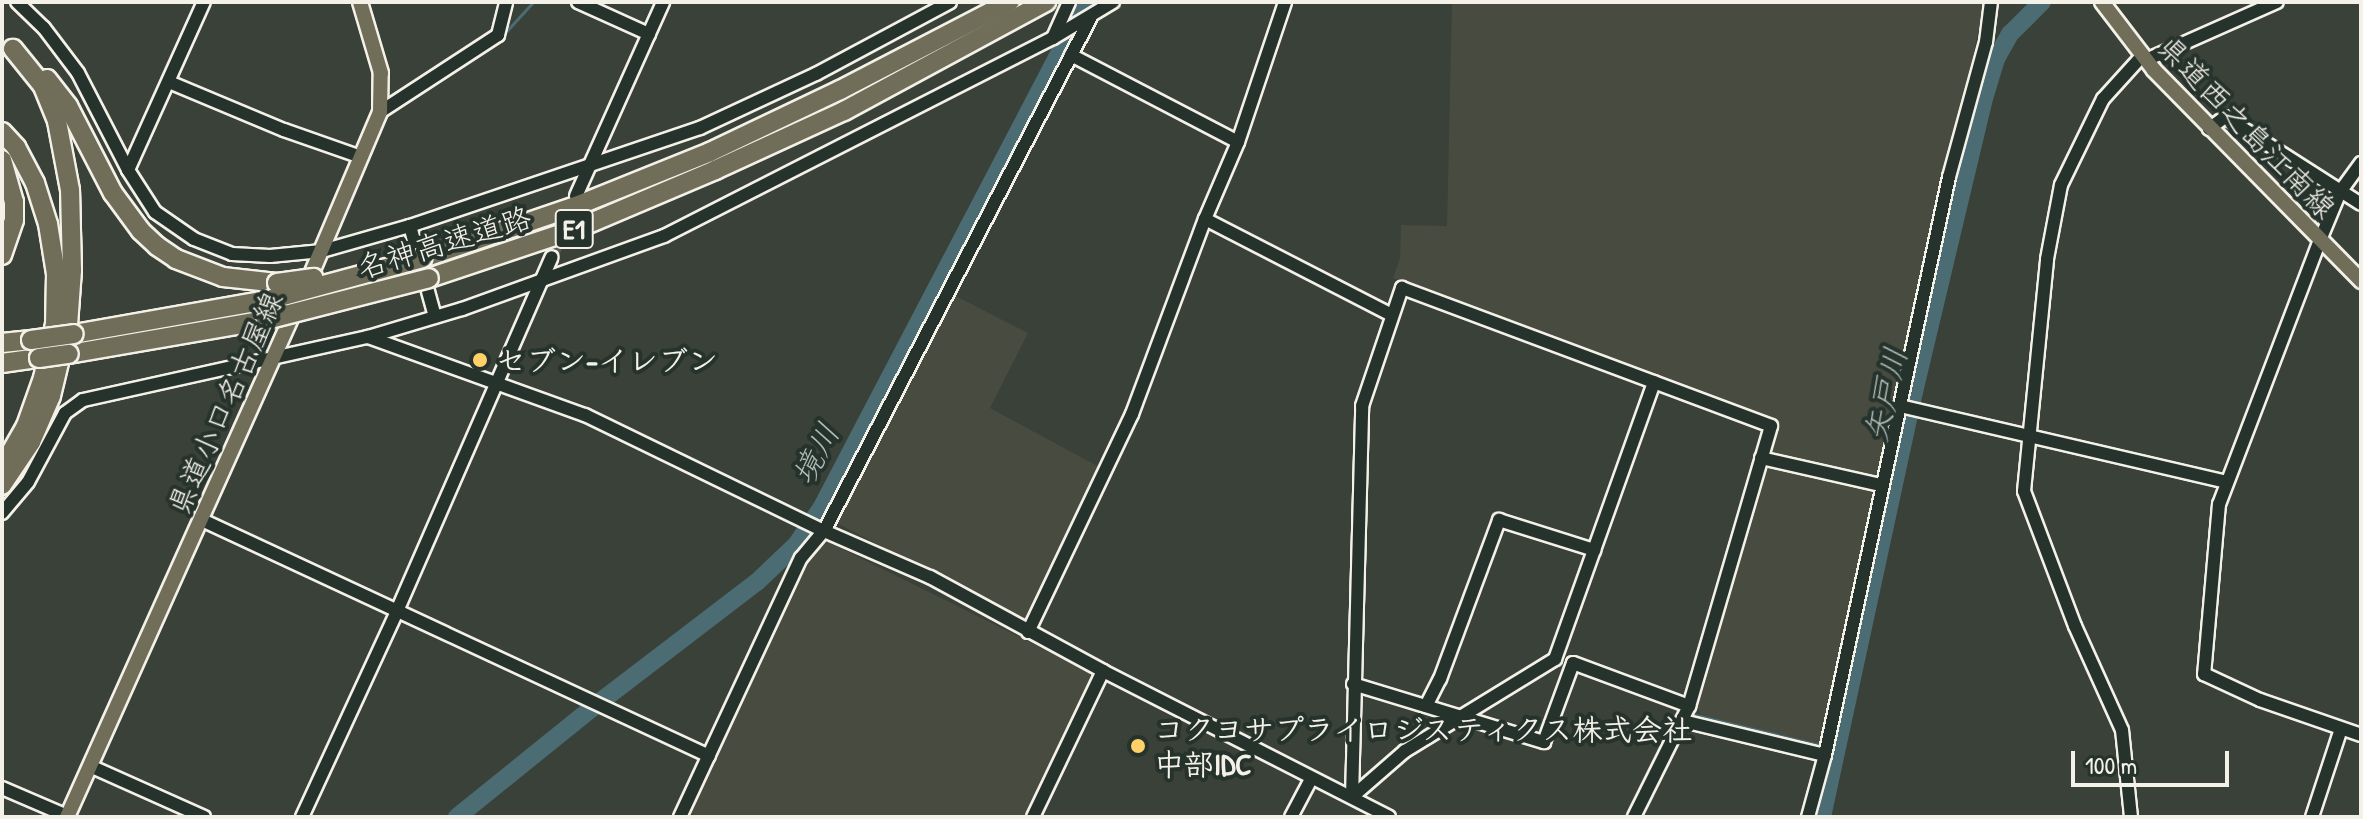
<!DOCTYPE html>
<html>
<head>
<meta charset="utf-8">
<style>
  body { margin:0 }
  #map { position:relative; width:2363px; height:819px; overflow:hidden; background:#3a4138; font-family:"Patrick Hand","Klee One",sans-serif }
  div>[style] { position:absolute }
  .built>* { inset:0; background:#484b3f }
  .stream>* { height:3px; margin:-1.5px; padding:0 1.5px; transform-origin:1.5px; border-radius:1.5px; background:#4c6c73 }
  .river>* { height:18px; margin:-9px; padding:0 9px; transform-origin:9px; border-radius:9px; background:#4c6c73 }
  .minor-tunnel>* { height:12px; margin-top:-6px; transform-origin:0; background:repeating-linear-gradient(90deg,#565b52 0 12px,transparent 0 18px) }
  .roads { filter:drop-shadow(2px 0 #f4f1e8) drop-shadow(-2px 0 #f4f1e8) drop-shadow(0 2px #f4f1e8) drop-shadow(0 -2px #f4f1e8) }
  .minor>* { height:12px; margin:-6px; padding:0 6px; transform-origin:6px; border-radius:6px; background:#26332d }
  .major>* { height:14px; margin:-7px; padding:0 7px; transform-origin:7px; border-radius:7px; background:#706e59 }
  .highway>* { height:18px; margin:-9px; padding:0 9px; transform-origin:9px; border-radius:9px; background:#706e59 }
  .bridges { filter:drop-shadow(2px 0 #f4f1e8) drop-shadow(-2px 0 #f4f1e8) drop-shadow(0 2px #f4f1e8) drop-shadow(0 -2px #f4f1e8) }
  .highway-bridge>* { height:18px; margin:-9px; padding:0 9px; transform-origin:9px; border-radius:9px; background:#706e59 }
  .dots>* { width:22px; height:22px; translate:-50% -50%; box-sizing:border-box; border:4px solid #26332d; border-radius:50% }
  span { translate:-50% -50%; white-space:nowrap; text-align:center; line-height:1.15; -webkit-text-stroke:8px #26332d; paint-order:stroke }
  .shield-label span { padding:2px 6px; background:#26332d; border:2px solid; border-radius:6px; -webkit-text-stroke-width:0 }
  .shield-label { font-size:28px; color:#f4f1e8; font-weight:700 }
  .street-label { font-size:30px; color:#f4f1e8 }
  .poi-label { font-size:30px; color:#f4f1e8; font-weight:700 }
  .left { translate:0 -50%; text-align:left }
  .water-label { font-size:32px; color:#b1bcb9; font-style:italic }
  .frame { position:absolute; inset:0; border:4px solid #f4f1e8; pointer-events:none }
  .scale { position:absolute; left:2071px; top:751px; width:158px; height:36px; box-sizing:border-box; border:4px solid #f4f1e8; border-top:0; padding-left:10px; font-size:24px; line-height:28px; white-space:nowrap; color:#f4f1e8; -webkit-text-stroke:6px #26332d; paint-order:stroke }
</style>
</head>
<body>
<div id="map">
  <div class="built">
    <div style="clip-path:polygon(1452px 2px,1985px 2px,1877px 480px,1771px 456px,1778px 421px,1393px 278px,1400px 258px,1401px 225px,1447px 226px)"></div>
    <div style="clip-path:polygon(948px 292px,1028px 333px,990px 408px,1099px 467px,1025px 621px,829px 519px)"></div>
    <div style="clip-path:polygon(1769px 464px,1876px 487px,1822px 746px,1702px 719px,1696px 703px,1760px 470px)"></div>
    <div style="clip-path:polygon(828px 542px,1090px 672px,1091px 691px,1028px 817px,699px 817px,688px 812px,808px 556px)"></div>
  </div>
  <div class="stream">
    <div style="left:503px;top:35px;width:45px;rotate:-47.7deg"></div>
    <div style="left:491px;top:378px;width:90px;rotate:-65.7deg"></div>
    <div style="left:392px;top:606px;width:241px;rotate:-66.5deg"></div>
    <div style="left:1691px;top:714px;width:136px;rotate:13.6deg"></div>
    <div style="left:1326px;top:779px;width:24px;rotate:19deg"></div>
  </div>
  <div class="river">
    <div style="left:457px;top:817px;width:174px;rotate:-38.9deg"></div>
    <div style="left:592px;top:708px;width:208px;rotate:-37.4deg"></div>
    <div style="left:757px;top:582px;width:54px;rotate:-43.5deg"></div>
    <div style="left:796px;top:545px;width:46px;rotate:-55.6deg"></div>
    <div style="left:822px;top:507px;width:570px;rotate:-62.4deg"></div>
    <div style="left:1822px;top:817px;width:435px;rotate:-77.8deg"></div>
    <div style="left:1914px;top:392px;width:298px;rotate:-76.6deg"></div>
    <div style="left:1983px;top:102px;width:45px;rotate:-73.2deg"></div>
    <div style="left:1996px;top:59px;width:29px;rotate:-61deg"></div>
    <div style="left:2010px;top:34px;width:45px;rotate:-45deg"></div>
  </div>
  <div class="minor-tunnel">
    <div style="left:552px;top:257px;width:58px;rotate:-67.8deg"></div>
  </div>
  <div class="roads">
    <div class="minor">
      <div style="left:17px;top:2px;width:37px;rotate:44deg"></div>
      <div style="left:44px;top:28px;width:56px;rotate:52.9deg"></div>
      <div style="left:78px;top:73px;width:109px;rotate:62.7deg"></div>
      <div style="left:128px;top:170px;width:50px;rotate:57.3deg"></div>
      <div style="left:155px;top:212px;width:47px;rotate:34.7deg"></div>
      <div style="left:194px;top:239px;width:41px;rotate:21.5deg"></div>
      <div style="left:232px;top:254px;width:38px;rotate:3deg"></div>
      <div style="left:270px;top:256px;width:52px;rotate:-5.5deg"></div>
      <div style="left:322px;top:251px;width:91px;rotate:-15.9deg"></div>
      <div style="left:410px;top:226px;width:306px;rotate:-18.7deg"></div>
      <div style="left:700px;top:128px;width:128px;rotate:-25deg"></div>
      <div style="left:816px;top:74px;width:152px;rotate:-28.2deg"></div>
      <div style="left:578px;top:2px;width:78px;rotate:24.3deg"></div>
      <div style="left:1053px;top:38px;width:39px;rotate:-66deg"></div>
      <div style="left:1071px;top:55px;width:188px;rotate:27.5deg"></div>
      <div style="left:2146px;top:60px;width:143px;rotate:-23.9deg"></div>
      <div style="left:169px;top:82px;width:125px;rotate:22.7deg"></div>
      <div style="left:284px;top:130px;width:82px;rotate:19.3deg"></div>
      <div style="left:380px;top:112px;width:141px;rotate:-33.1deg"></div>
      <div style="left:498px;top:35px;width:34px;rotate:-76deg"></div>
      <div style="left:2209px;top:129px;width:20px;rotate:-37deg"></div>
      <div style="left:2225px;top:117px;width:161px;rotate:32.6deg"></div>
      <div style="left:2361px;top:163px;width:36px;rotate:126deg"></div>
      <div style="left:2340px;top:192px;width:52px;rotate:112.6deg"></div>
      <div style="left:2320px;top:240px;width:283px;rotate:110.9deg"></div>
      <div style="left:2219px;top:504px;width:171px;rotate:95deg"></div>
      <div style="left:2204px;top:674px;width:62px;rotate:24.9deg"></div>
      <div style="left:2260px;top:700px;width:107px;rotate:19.1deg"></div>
      <div style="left:128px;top:170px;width:184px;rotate:-65.7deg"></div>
      <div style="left:576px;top:196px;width:213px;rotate:-65.8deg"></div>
      <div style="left:1205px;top:219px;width:208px;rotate:27.2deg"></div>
      <div style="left:410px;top:226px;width:94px;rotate:74.6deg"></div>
      <div style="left:368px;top:337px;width:231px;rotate:19.8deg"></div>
      <div style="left:585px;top:415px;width:266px;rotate:25.9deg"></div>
      <div style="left:824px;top:531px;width:116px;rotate:23.5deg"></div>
      <div style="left:930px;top:577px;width:197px;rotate:28.5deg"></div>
      <div style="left:1103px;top:671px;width:321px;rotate:27deg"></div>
      <div style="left:1900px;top:406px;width:335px;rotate:13.1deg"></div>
      <div style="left:1761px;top:458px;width:123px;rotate:12.7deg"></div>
      <div style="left:2px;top:513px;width:40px;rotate:-50deg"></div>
      <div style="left:28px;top:482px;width:78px;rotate:-61.8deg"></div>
      <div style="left:65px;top:413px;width:22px;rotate:-36deg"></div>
      <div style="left:83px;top:400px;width:292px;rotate:-12.5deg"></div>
      <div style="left:368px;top:337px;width:98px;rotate:-16.6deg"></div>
      <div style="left:462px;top:309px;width:215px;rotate:-19.9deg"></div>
      <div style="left:664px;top:236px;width:436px;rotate:-27deg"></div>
      <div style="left:1053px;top:38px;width:70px;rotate:-31deg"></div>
      <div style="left:202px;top:520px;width:559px;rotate:24.96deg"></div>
      <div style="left:1028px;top:632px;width:242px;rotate:-64.5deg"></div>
      <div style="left:1132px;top:414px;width:208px;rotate:-69.5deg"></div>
      <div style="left:1205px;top:219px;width:84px;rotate:-66.8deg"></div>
      <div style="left:1238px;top:142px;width:148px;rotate:-71.4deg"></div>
      <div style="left:1353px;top:684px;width:200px;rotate:16.9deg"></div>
      <div style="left:1544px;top:742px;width:84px;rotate:-69.8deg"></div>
      <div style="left:1573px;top:663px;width:124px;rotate:20.3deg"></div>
      <div style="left:1426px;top:706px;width:30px;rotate:-63deg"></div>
      <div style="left:1440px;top:679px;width:170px;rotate:-69.6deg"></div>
      <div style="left:1499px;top:520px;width:100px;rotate:17.5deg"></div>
      <div style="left:1683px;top:721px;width:146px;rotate:13.5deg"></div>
      <div style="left:90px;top:766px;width:125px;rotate:24.1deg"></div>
      <div style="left:2px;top:788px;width:71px;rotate:23.3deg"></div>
      <div style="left:1352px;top:797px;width:391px;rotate:-88.5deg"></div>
      <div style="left:1362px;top:406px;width:125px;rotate:-71.3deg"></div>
      <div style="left:1402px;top:288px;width:394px;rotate:20.5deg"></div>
      <div style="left:1771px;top:426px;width:292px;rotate:106.3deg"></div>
      <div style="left:1689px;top:706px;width:124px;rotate:116.4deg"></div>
      <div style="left:1352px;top:797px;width:70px;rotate:-41deg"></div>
      <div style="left:1405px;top:751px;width:176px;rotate:-31.5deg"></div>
      <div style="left:1555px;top:659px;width:294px;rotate:-70.3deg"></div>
      <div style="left:302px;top:817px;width:227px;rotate:-65.2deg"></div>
      <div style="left:397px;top:611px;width:386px;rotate:-66.4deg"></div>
      <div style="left:680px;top:817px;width:286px;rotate:-65deg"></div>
      <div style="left:801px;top:558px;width:35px;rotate:-50deg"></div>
      <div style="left:824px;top:531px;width:579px;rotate:-62.55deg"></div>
      <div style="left:1033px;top:817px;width:162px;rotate:-64.4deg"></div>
      <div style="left:1291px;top:817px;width:43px;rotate:-62.2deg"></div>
      <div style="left:1808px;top:817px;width:64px;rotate:-74.7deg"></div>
      <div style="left:1825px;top:755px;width:591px;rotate:-77.89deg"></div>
      <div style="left:1949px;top:177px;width:140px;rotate:-74.7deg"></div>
      <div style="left:1986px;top:42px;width:40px;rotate:-82.9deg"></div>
      <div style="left:2131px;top:817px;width:87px;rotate:-95.9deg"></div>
      <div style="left:2122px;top:730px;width:114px;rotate:-114.3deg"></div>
      <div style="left:2075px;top:626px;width:144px;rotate:-110.7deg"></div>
      <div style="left:2024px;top:491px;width:233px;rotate:-84.3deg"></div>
      <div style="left:2047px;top:259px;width:75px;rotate:-79.3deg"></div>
      <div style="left:2061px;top:185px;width:96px;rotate:-64deg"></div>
      <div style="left:2103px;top:99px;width:58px;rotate:-47.8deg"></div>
      <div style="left:2312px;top:817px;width:93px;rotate:-71.8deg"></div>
    </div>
    <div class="major">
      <div style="left:2102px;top:2px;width:86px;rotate:52.6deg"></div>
      <div style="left:2154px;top:70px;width:296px;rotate:45.5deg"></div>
      <div style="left:307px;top:284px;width:187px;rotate:-67deg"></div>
      <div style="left:380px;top:112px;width:39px;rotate:-89deg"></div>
      <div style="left:381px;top:73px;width:74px;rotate:-106.5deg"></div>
      <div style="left:67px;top:817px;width:559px;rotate:-65.82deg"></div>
    </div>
    <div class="highway">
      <div style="left:47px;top:79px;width:34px;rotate:52deg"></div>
      <div style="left:68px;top:106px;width:98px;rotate:62.7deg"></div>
      <div style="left:113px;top:193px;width:47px;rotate:53.6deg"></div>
      <div style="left:141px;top:231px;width:22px;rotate:43deg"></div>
      <div style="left:157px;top:246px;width:23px;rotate:34deg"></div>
      <div style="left:176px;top:259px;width:50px;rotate:21deg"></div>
      <div style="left:223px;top:277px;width:54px;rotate:6.3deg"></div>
      <div style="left:2px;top:132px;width:21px;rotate:47deg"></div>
      <div style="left:16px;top:147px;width:41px;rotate:62.2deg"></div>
      <div style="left:35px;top:183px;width:43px;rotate:72.4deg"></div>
      <div style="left:48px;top:224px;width:51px;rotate:80.9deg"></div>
      <div style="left:56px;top:274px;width:50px;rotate:91.1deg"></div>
      <div style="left:55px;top:324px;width:55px;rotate:102.5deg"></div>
      <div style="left:43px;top:378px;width:51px;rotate:109.5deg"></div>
      <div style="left:26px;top:426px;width:40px;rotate:119.7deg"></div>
      <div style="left:2px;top:160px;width:44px;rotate:74.1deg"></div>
      <div style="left:14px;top:202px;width:18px;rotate:90deg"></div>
      <div style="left:14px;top:220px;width:37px;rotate:109deg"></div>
      <div style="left:423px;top:258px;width:162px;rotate:-18.8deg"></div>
      <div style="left:576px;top:206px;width:144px;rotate:-21.9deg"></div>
      <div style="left:710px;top:152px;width:144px;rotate:-25.5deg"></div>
      <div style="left:840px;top:90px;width:191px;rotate:-27.4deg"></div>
      <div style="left:429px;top:278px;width:160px;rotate:-18.5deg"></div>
      <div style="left:581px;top:227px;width:146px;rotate:-23deg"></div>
      <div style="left:715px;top:170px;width:142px;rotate:-24.6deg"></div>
      <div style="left:844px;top:111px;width:230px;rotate:-28.4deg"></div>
      <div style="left:74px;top:334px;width:201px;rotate:-10deg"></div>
      <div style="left:2px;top:343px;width:29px;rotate:-6deg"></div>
      <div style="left:69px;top:354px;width:200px;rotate:-9.8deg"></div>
      <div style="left:2px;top:363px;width:37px;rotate:-8deg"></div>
      <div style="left:2px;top:485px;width:52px;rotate:-56deg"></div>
      <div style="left:31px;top:442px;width:50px;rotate:-66.5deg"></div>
      <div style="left:51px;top:396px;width:73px;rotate:-76.5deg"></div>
      <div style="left:68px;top:325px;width:55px;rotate:-85.8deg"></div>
      <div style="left:72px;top:270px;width:80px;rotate:-91.4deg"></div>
      <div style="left:70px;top:190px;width:70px;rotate:-100.7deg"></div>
      <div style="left:57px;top:121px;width:38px;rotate:-112deg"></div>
      <div style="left:43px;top:86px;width:48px;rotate:-129deg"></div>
    </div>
  </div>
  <div class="bridges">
    <div class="highway-bridge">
      <div style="left:277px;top:283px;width:37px;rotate:-8deg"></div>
      <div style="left:272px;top:299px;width:156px;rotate:-15.2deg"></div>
      <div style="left:266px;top:320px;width:168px;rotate:-14.4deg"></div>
      <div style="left:31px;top:340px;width:43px;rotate:-7.9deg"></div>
      <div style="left:39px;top:358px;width:30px;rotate:-8deg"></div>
    </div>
  </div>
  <div class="dots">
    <div style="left:480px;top:360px;background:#ffd166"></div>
    <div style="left:1138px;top:746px;background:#ffd166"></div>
  </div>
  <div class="shield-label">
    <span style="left:574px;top:229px">E1</span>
  </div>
  <div class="street-label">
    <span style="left:2247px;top:127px;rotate:46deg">県道西之島江南線</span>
    <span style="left:444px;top:242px;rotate:-17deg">名神高速道路</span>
    <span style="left:225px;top:403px;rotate:-66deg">県道小口名古屋線</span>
  </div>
  <div class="poi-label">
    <span class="left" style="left:496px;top:360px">セブン-イレブン</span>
    <span class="left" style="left:1154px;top:746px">コクヨサプライロジスティクス株式会社<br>中部IDC</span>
  </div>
  <div class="water-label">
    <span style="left:1886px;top:395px;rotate:-77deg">矢戸川</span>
    <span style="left:816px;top:454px;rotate:-62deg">境川</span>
  </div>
  <div class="frame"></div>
  <div class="scale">100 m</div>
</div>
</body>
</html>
